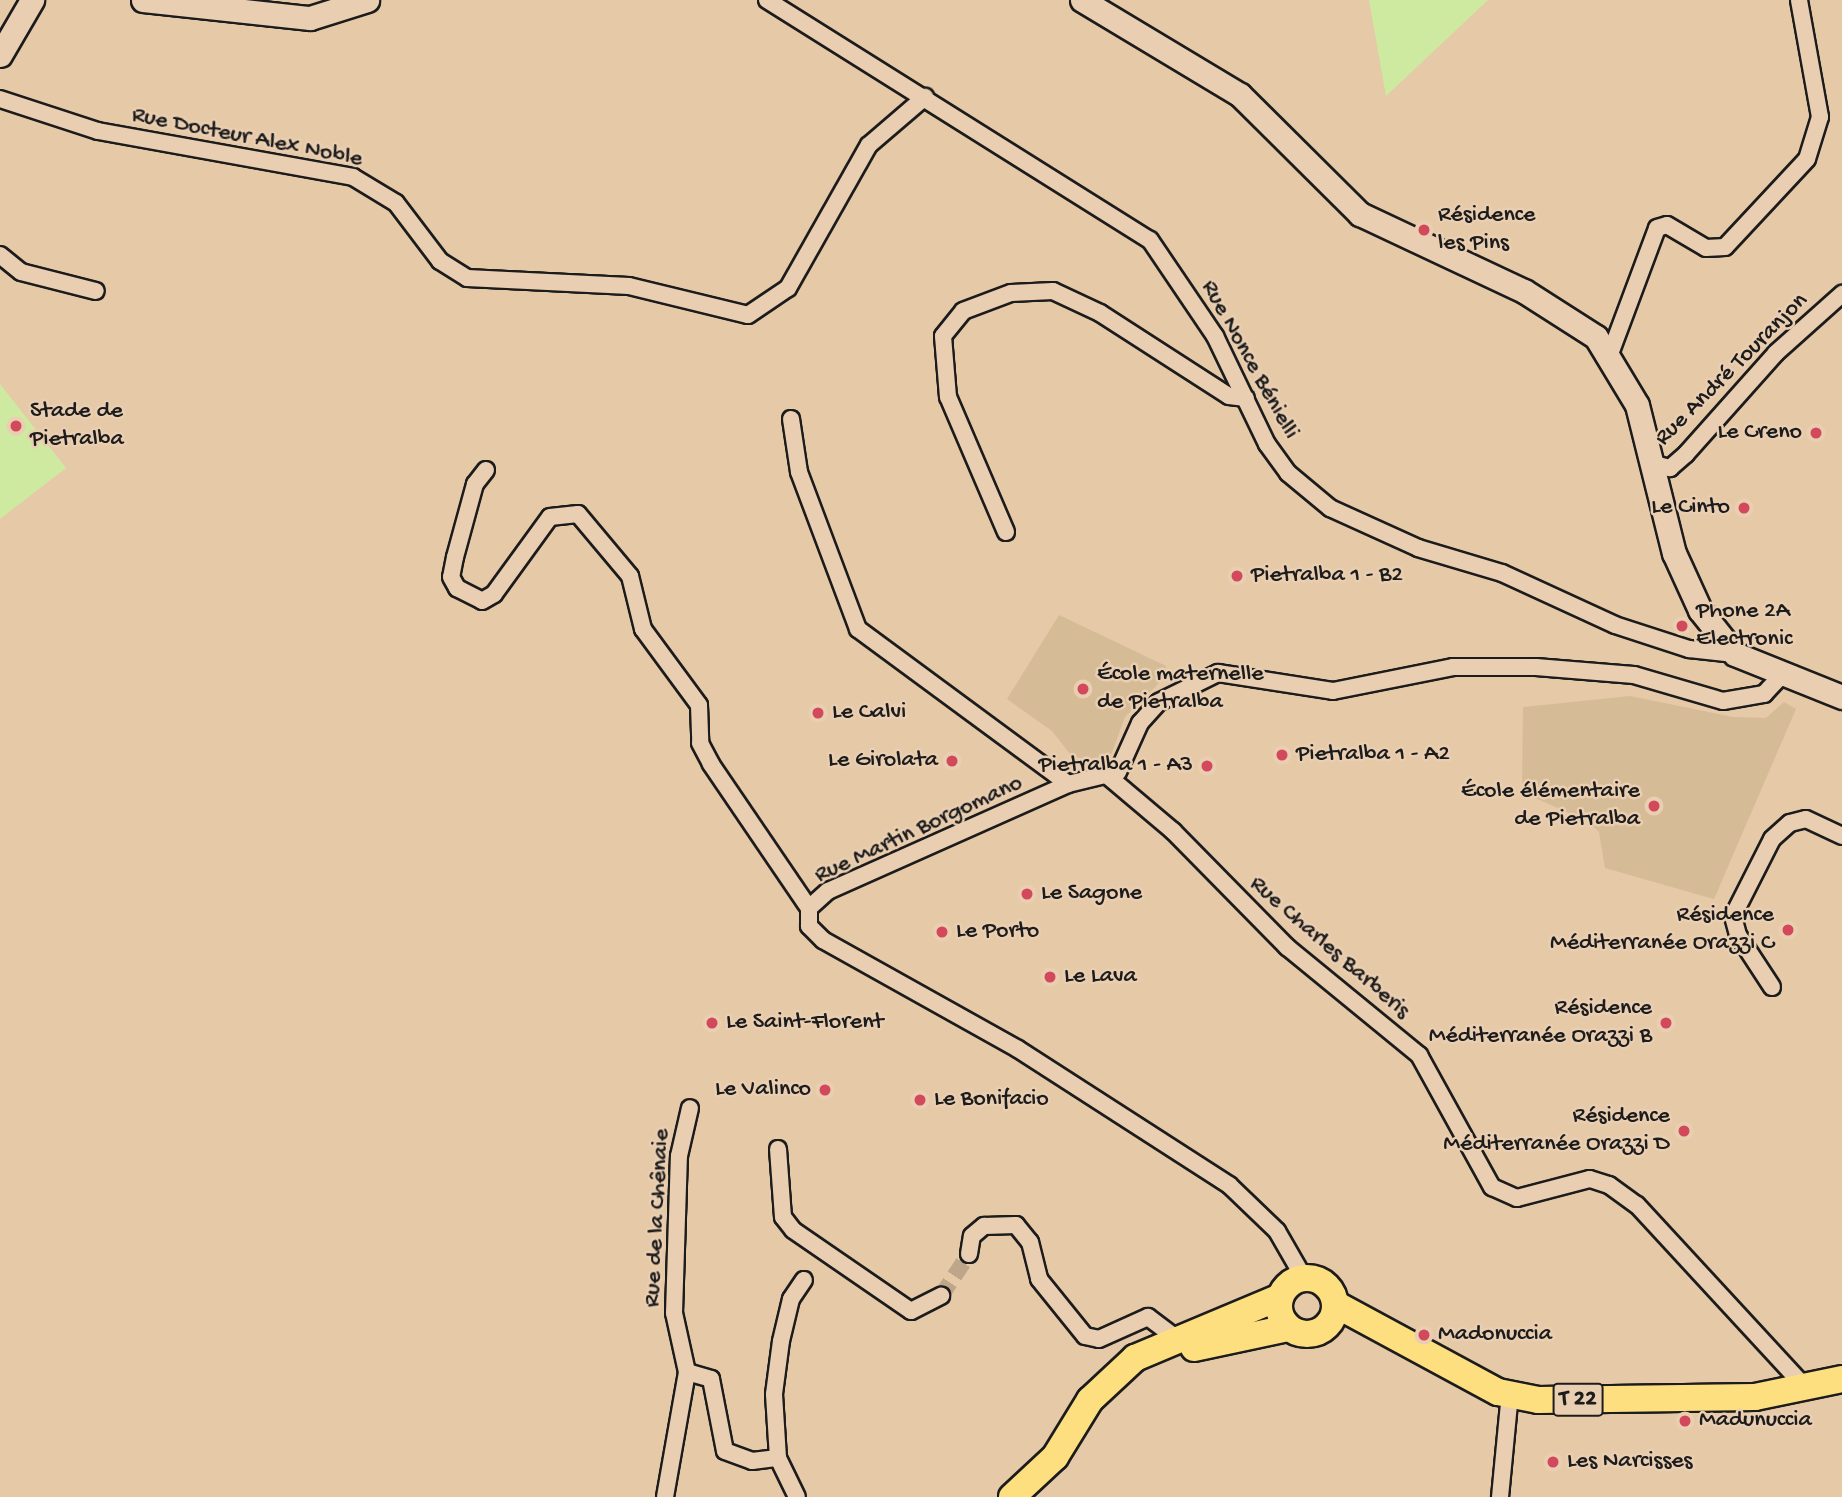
<!DOCTYPE html>
<html>
<head>
<meta charset="utf-8">
<style>
  body { margin:0 }
  #map { position:relative; width:1842px; height:1497px; overflow:hidden; background:#e6c9a7; font-family:"Gochi Hand",sans-serif }
  div>[style] { position:absolute }
  .built>* { inset:0; background:#d6bb97 }
  .green>* { inset:0; background:#ceeaa1 }
  .street-tunnel>* { height:16px; margin-top:-8px; transform-origin:0; background:repeating-linear-gradient(90deg,#bea68b 0 16px,transparent 0 24px) }
  .roads { filter:drop-shadow(2px 0 #1c1c1c) drop-shadow(-2px 0 #1c1c1c) drop-shadow(0 2px #1c1c1c) drop-shadow(0 -2px #1c1c1c) }
  .street>* { height:16px; margin:-8px; padding:0 8px; transform-origin:8px; border-radius:8px; background:#eaceb1 }
  .secondary>* { height:23px; margin:-11.5px; padding:0 11.5px; transform-origin:11.5px; border-radius:11.5px; background:#eaceb1 }
  .primary>* { height:26px; margin:-13px; padding:0 13px; transform-origin:13px; border-radius:13px; background:#fedf80 }
  .primary>.ring { margin:-13px; padding:0; box-sizing:content-box; background:none; border:26px solid #fedf80; border-radius:50% }
  .dots>* { width:19px; height:19px; translate:-50% -50%; box-sizing:border-box; border:4px solid #eaceb1; border-radius:50% }
  span { translate:-50% -50%; white-space:nowrap; text-align:center; line-height:1.15; -webkit-text-stroke:5px #eaceb1; paint-order:stroke }
  .shield-label span { padding:2px 5px; background:#eaceb1; border:2px solid; border-radius:5px; -webkit-text-stroke-width:0 }
  .shield-label { font-size:23px; color:#1c1c1c; font-weight:700 }
  .street-label { font-size:24px; color:#1c1c1c }
  .poi-label { font-size:24px; color:#1c1c1c }
  .left { translate:0 -50%; text-align:left }
  .right { translate:-100% -50%; text-align:right }
</style>
</head>
<body>
<div id="map">
  <div class="built">
    <div style="clip-path:polygon(1059px 615px,1166px 666px,1163px 679px,1125px 717px,1108px 763px,1094px 765px,1070px 754px,1052px 731px,1007px 699px)"></div>
    <div style="clip-path:polygon(1630px 696px,1733px 717px,1766px 718px,1784px 702px,1796px 709px,1714px 899px,1605px 868px,1599px 832px,1587px 821px,1522px 792px,1523px 707px)"></div>
  </div>
  <div class="green">
    <div style="clip-path:polygon(1369px 0,1488px 0,1386px 96px)"></div>
    <div style="clip-path:polygon(0 384px,66px 468px,0 519px)"></div>
  </div>
  <div class="street-tunnel">
    <div style="left:941px;top:1296px;width:50px;rotate:-56.3deg"></div>
  </div>
  <div class="roads">
    <div class="street">
      <div style="left:767px;top:0;width:452px;rotate:32.1deg"></div>
      <div style="left:1150px;top:240px;width:116px;rotate:55.9deg"></div>
      <div style="left:1215px;top:336px;width:120px;rotate:64.3deg"></div>
      <div style="left:1267px;top:444px;width:36px;rotate:54deg"></div>
      <div style="left:1288px;top:473px;width:55px;rotate:39.8deg"></div>
      <div style="left:1330px;top:508px;width:97px;rotate:24.4deg"></div>
      <div style="left:1418px;top:548px;width:88px;rotate:16.6deg"></div>
      <div style="left:1502px;top:573px;width:124px;rotate:24.7deg"></div>
      <div style="left:1615px;top:625px;width:78px;rotate:18deg"></div>
      <div style="left:1689px;top:649px;width:46px;rotate:6.2deg"></div>
      <div style="left:0;top:99px;width:103px;rotate:18.1deg"></div>
      <div style="left:98px;top:131px;width:259px;rotate:10.2deg"></div>
      <div style="left:353px;top:177px;width:50px;rotate:31.2deg"></div>
      <div style="left:396px;top:203px;width:73px;rotate:52.8deg"></div>
      <div style="left:440px;top:261px;width:32px;rotate:32deg"></div>
      <div style="left:467px;top:278px;width:162px;rotate:2.8deg"></div>
      <div style="left:629px;top:286px;width:122px;rotate:13.7deg"></div>
      <div style="left:748px;top:315px;width:48px;rotate:-34deg"></div>
      <div style="left:788px;top:288px;width:164px;rotate:-60.5deg"></div>
      <div style="left:869px;top:145px;width:74px;rotate:-40.6deg"></div>
      <div style="left:0;top:255px;width:27px;rotate:39deg"></div>
      <div style="left:21px;top:272px;width:77px;rotate:14.2deg"></div>
      <div style="left:1610px;top:354px;width:134px;rotate:-69.5deg"></div>
      <div style="left:1657px;top:228px;width:10px;rotate:-17deg"></div>
      <div style="left:1667px;top:225px;width:45px;rotate:30.5deg"></div>
      <div style="left:1706px;top:248px;width:19px;rotate:-3deg"></div>
      <div style="left:1725px;top:247px;width:120px;rotate:-47deg"></div>
      <div style="left:1807px;top:159px;width:44px;rotate:-72.8deg"></div>
      <div style="left:1820px;top:117px;width:119px;rotate:-100.2deg"></div>
      <div style="left:791px;top:419px;width:54px;rotate:81.4deg"></div>
      <div style="left:799px;top:472px;width:168px;rotate:69.4deg"></div>
      <div style="left:858px;top:629px;width:261px;rotate:36.4deg"></div>
      <div style="left:1651px;top:463px;width:20px;rotate:15deg"></div>
      <div style="left:1670px;top:468px;width:21px;rotate:-41deg"></div>
      <div style="left:1686px;top:454px;width:135px;rotate:-48.3deg"></div>
      <div style="left:1776px;top:353px;width:89px;rotate:-41.8deg"></div>
      <div style="left:486px;top:470px;width:18px;rotate:128deg"></div>
      <div style="left:475px;top:484px;width:76px;rotate:105.3deg"></div>
      <div style="left:455px;top:557px;width:20px;rotate:101deg"></div>
      <div style="left:451px;top:577px;width:13px;rotate:61deg"></div>
      <div style="left:457px;top:588px;width:28px;rotate:27deg"></div>
      <div style="left:482px;top:601px;width:14px;rotate:-30deg"></div>
      <div style="left:494px;top:594px;width:95px;rotate:-54deg"></div>
      <div style="left:550px;top:517px;width:28px;rotate:-6deg"></div>
      <div style="left:578px;top:514px;width:81px;rotate:50deg"></div>
      <div style="left:630px;top:576px;width:55px;rotate:76.2deg"></div>
      <div style="left:643px;top:629px;width:94px;rotate:53.6deg"></div>
      <div style="left:699px;top:705px;width:38px;rotate:88deg"></div>
      <div style="left:700px;top:743px;width:24px;rotate:62deg"></div>
      <div style="left:711px;top:764px;width:174px;rotate:55.8deg"></div>
      <div style="left:1006px;top:532px;width:147px;rotate:-113.2deg"></div>
      <div style="left:948px;top:397px;width:61px;rotate:-94.7deg"></div>
      <div style="left:943px;top:336px;width:32px;rotate:-51deg"></div>
      <div style="left:963px;top:311px;width:51px;rotate:-20.6deg"></div>
      <div style="left:1011px;top:293px;width:42px;rotate:-2.7deg"></div>
      <div style="left:1053px;top:291px;width:52px;rotate:25.1deg"></div>
      <div style="left:1100px;top:313px;width:153px;rotate:32.8deg"></div>
      <div style="left:1229px;top:396px;width:17px;rotate:7deg"></div>
      <div style="left:1109px;top:777px;width:84px;rotate:40.2deg"></div>
      <div style="left:1173px;top:831px;width:163px;rotate:45.5deg"></div>
      <div style="left:1287px;top:947px;width:171px;rotate:39.3deg"></div>
      <div style="left:1419px;top:1055px;width:151px;rotate:61.1deg"></div>
      <div style="left:1492px;top:1187px;width:27px;rotate:24deg"></div>
      <div style="left:1517px;top:1198px;width:75px;rotate:-14.6deg"></div>
      <div style="left:1590px;top:1179px;width:20px;rotate:18deg"></div>
      <div style="left:1609px;top:1185px;width:34px;rotate:36deg"></div>
      <div style="left:1637px;top:1205px;width:249px;rotate:47.3deg"></div>
      <div style="left:1772px;top:987px;width:62px;rotate:-123.2deg"></div>
      <div style="left:1738px;top:935px;width:20px;rotate:-105deg"></div>
      <div style="left:1733px;top:916px;width:86px;rotate:-63.1deg"></div>
      <div style="left:1772px;top:839px;width:24px;rotate:-42deg"></div>
      <div style="left:1790px;top:823px;width:16px;rotate:-14deg"></div>
      <div style="left:1806px;top:819px;width:40px;rotate:25deg"></div>
      <div style="left:778px;top:1149px;width:68px;rotate:85.8deg"></div>
      <div style="left:783px;top:1217px;width:16px;rotate:52deg"></div>
      <div style="left:793px;top:1230px;width:143px;rotate:34.5deg"></div>
      <div style="left:911px;top:1311px;width:34px;rotate:-27deg"></div>
      <div style="left:969px;top:1254px;width:18px;rotate:-81deg"></div>
      <div style="left:972px;top:1236px;width:16px;rotate:-40deg"></div>
      <div style="left:984px;top:1226px;width:32px;rotate:-2deg"></div>
      <div style="left:1016px;top:1225px;width:22px;rotate:51deg"></div>
      <div style="left:1030px;top:1242px;width:38px;rotate:76deg"></div>
      <div style="left:1039px;top:1279px;width:73px;rotate:51.1deg"></div>
      <div style="left:1085px;top:1336px;width:14px;rotate:12deg"></div>
      <div style="left:1099px;top:1339px;width:54px;rotate:-24.2deg"></div>
      <div style="left:1148px;top:1317px;width:34px;rotate:37deg"></div>
      <div style="left:1304px;top:1278px;width:54px;rotate:-119.9deg"></div>
      <div style="left:1277px;top:1231px;width:66px;rotate:-136.2deg"></div>
      <div style="left:1229px;top:1185px;width:251px;rotate:-147.2deg"></div>
      <div style="left:1018px;top:1049px;width:223px;rotate:-150.8deg"></div>
      <div style="left:823px;top:940px;width:20px;rotate:-135deg"></div>
      <div style="left:809px;top:926px;width:18px;rotate:-90deg"></div>
      <div style="left:809px;top:908px;width:25px;rotate:-42deg"></div>
      <div style="left:828px;top:891px;width:263px;rotate:-24deg"></div>
      <div style="left:1068px;top:784px;width:51px;rotate:-13.5deg"></div>
      <div style="left:1118px;top:772px;width:54px;rotate:-65.8deg"></div>
      <div style="left:1140px;top:723px;width:28px;rotate:-48deg"></div>
      <div style="left:1159px;top:702px;width:66px;rotate:-26.2deg"></div>
      <div style="left:1218px;top:673px;width:116px;rotate:8.9deg"></div>
      <div style="left:1333px;top:691px;width:122px;rotate:-11.3deg"></div>
      <div style="left:1453px;top:667px;width:83px"></div>
      <div style="left:1536px;top:667px;width:98px;rotate:4.7deg"></div>
      <div style="left:1634px;top:675px;width:93px;rotate:16.3deg"></div>
      <div style="left:1723px;top:701px;width:42px;rotate:-9.7deg"></div>
      <div style="left:1764px;top:694px;width:23px;rotate:-47deg"></div>
      <div style="left:687px;top:1372px;width:25px;rotate:16deg"></div>
      <div style="left:711px;top:1379px;width:73px;rotate:79deg"></div>
      <div style="left:725px;top:1451px;width:29px;rotate:20deg"></div>
      <div style="left:752px;top:1461px;width:26px;rotate:-7deg"></div>
      <div style="left:778px;top:1458px;width:64px;rotate:-93.6deg"></div>
      <div style="left:774px;top:1394px;width:53px;rotate:-82.5deg"></div>
      <div style="left:781px;top:1341px;width:43px;rotate:-76.6deg"></div>
      <div style="left:791px;top:1299px;width:23px;rotate:-56deg"></div>
      <div style="left:778px;top:1458px;width:43px;rotate:64deg"></div>
      <div style="left:665px;top:1497px;width:127px;rotate:-80deg"></div>
      <div style="left:687px;top:1372px;width:60px;rotate:-102.4deg"></div>
      <div style="left:674px;top:1313px;width:157px;rotate:-88.2deg"></div>
      <div style="left:679px;top:1156px;width:49px;rotate:-77.1deg"></div>
      <div style="left:1500px;top:1497px;width:103px;rotate:-84.5deg"></div>
    </div>
    <div class="secondary">
      <div style="left:143px;top:0;width:168px;rotate:6.2deg"></div>
      <div style="left:310px;top:18px;width:60px;rotate:-17.5deg"></div>
      <div style="left:1082px;top:0;width:184px;rotate:31deg"></div>
      <div style="left:1240px;top:95px;width:169px;rotate:44.8deg"></div>
      <div style="left:1360px;top:214px;width:181px;rotate:25.2deg"></div>
      <div style="left:1524px;top:291px;width:85px;rotate:32.6deg"></div>
      <div style="left:1596px;top:337px;width:79px;rotate:58.9deg"></div>
      <div style="left:1637px;top:405px;width:153px;rotate:76deg"></div>
      <div style="left:1674px;top:553px;width:63px;rotate:65.5deg"></div>
      <div style="left:1700px;top:610px;width:56px;rotate:51.5deg"></div>
      <div style="left:1735px;top:654px;width:115px;rotate:21.9deg"></div>
      <div style="left:0;top:55px;width:64px;rotate:-59.8deg"></div>
    </div>
    <div class="primary">
      <div class="ring" style="left:1279px;top:1278px;width:30px;height:30px"></div>
      <div style="left:1335px;top:1304px;width:185px;rotate:28.4deg"></div>
      <div style="left:1498px;top:1392px;width:41px;rotate:11.3deg"></div>
      <div style="left:1538px;top:1400px;width:217px;rotate:-0.8deg"></div>
      <div style="left:1755px;top:1397px;width:89px;rotate:-11.7deg"></div>
      <div style="left:1194px;top:1348px;width:96px;rotate:-12deg"></div>
      <div style="left:1012px;top:1497px;width:59px;rotate:-42.9deg"></div>
      <div style="left:1055px;top:1457px;width:67px;rotate:-58.4deg"></div>
      <div style="left:1090px;top:1400px;width:62px;rotate:-43deg"></div>
      <div style="left:1135px;top:1358px;width:157px;rotate:-22.8deg"></div>
    </div>
  </div>
  <div class="dots">
    <div style="left:1424px;top:230px;background:#d1495b"></div>
    <div style="left:16px;top:426px;background:#d1495b"></div>
    <div style="left:1816px;top:433px;background:#d1495b"></div>
    <div style="left:1744px;top:508px;background:#d1495b"></div>
    <div style="left:1237px;top:576px;background:#d1495b"></div>
    <div style="left:1682px;top:626px;background:#d1495b"></div>
    <div style="left:1083px;top:689px;background:#d1495b"></div>
    <div style="left:818px;top:713px;background:#d1495b"></div>
    <div style="left:1282px;top:755px;background:#d1495b"></div>
    <div style="left:952px;top:761px;background:#d1495b"></div>
    <div style="left:1207px;top:766px;background:#d1495b"></div>
    <div style="left:1654px;top:806px;background:#d1495b"></div>
    <div style="left:1027px;top:894px;background:#d1495b"></div>
    <div style="left:1788px;top:930px;background:#d1495b"></div>
    <div style="left:942px;top:932px;background:#d1495b"></div>
    <div style="left:1050px;top:977px;background:#d1495b"></div>
    <div style="left:712px;top:1023px;background:#d1495b"></div>
    <div style="left:1666px;top:1023px;background:#d1495b"></div>
    <div style="left:825px;top:1090px;background:#d1495b"></div>
    <div style="left:920px;top:1100px;background:#d1495b"></div>
    <div style="left:1684px;top:1131px;background:#d1495b"></div>
    <div style="left:1424px;top:1335px;background:#d1495b"></div>
    <div style="left:1685px;top:1421px;background:#d1495b"></div>
    <div style="left:1553px;top:1462px;background:#d1495b"></div>
  </div>
  <div class="shield-label">
    <span style="left:1578px;top:1400px">T 22</span>
  </div>
  <div class="street-label">
    <span style="left:247px;top:138px;rotate:11deg">Rue Docteur Alex Noble</span>
    <span style="left:1249px;top:360px;rotate:61deg">Rue Nonce Bénielli</span>
    <span style="left:1732px;top:370px;rotate:-45deg">Rue André Touranjon</span>
    <span style="left:919px;top:830px;rotate:-25deg">Rue Martin Borgomano</span>
    <span style="left:1329px;top:948px;rotate:41deg">Rue Charles Barberis</span>
    <span style="left:658px;top:1218px;rotate:-87deg">Rue de la Chênaie</span>
  </div>
  <div class="poi-label">
    <span class="left" style="left:1438px;top:230px">Résidence<br>les Pins</span>
    <span class="left" style="left:30px;top:426px">Stade de<br>Pietralba</span>
    <span class="right" style="left:1802px;top:433px">Le Creno</span>
    <span class="right" style="left:1730px;top:508px">Le Cinto</span>
    <span class="left" style="left:1251px;top:576px">Pietralba 1 - B2</span>
    <span class="left" style="left:1696px;top:626px">Phone 2A<br>Electronic</span>
    <span class="left" style="left:1097px;top:689px">École maternelle<br>de Pietralba</span>
    <span class="left" style="left:832px;top:713px">Le Calvi</span>
    <span class="left" style="left:1296px;top:755px">Pietralba 1 - A2</span>
    <span class="right" style="left:938px;top:761px">Le Girolata</span>
    <span class="right" style="left:1193px;top:766px">Pietralba 1 - A3</span>
    <span class="right" style="left:1640px;top:806px">École élémentaire<br>de Pietralba</span>
    <span class="left" style="left:1041px;top:894px">Le Sagone</span>
    <span class="right" style="left:1774px;top:930px">Résidence<br>Méditerranée Orazzi C</span>
    <span class="left" style="left:956px;top:932px">Le Porto</span>
    <span class="left" style="left:1064px;top:977px">Le Lava</span>
    <span class="right" style="left:1652px;top:1023px">Résidence<br>Méditerranée Orazzi B</span>
    <span class="left" style="left:726px;top:1023px">Le Saint-Florent</span>
    <span class="right" style="left:811px;top:1090px">Le Valinco</span>
    <span class="left" style="left:934px;top:1100px">Le Bonifacio</span>
    <span class="right" style="left:1670px;top:1131px">Résidence<br>Méditerranée Orazzi D</span>
    <span class="left" style="left:1438px;top:1335px">Madonuccia</span>
    <span class="left" style="left:1699px;top:1421px">Madunuccia</span>
    <span class="left" style="left:1567px;top:1462px">Les Narcisses</span>
  </div>
</div>
</body>
</html>
